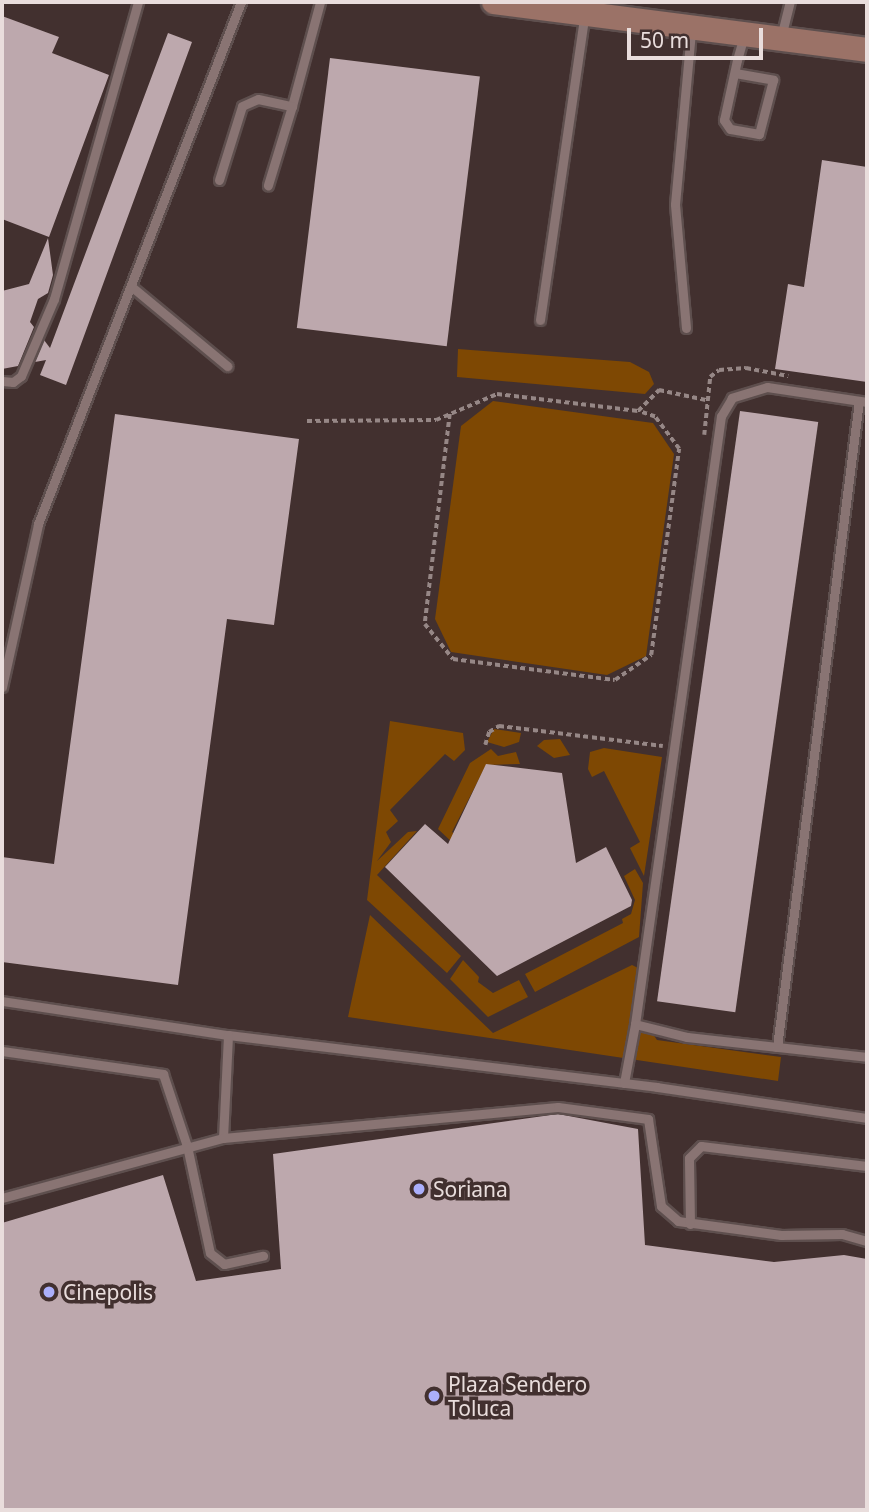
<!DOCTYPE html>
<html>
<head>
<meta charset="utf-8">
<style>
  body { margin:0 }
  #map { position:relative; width:869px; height:1512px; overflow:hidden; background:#42302f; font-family:"Noto Sans",sans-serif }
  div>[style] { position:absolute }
  .green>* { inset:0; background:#7e4803 }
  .building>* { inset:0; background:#bda8ad; transform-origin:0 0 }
  .path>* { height:3.5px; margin-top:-1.75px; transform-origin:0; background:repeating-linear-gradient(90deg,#968786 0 5px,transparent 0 8.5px) }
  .roads { filter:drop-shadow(2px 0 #5e4f4e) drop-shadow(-2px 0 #5e4f4e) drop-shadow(0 2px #5e4f4e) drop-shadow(0 -2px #5e4f4e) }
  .lane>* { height:9px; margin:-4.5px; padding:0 4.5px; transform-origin:4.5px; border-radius:4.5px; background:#897473 }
  .secondary>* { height:24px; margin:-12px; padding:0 12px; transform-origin:12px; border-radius:12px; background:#9b7267 }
  .dots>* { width:19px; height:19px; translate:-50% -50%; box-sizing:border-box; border:4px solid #42302f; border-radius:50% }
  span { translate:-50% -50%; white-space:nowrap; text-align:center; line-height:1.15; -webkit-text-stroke:7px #42302f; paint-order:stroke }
  .poi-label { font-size:21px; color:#e9dddc }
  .left { translate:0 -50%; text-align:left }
  .frame { position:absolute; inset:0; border:4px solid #e9dddc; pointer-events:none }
  .scale { position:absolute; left:627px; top:28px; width:136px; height:32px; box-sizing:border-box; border:4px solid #e9dddc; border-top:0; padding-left:9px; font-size:21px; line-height:24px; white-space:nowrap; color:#e9dddc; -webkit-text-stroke:5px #42302f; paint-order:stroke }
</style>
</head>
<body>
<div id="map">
  <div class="green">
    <div style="clip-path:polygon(458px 349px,630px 362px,649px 372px,654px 384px,645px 394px,457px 377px)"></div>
    <div style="clip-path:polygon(493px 401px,653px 423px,674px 454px,646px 656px,607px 675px,451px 652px,435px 619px,461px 426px)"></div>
    <div style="clip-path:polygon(390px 721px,463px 733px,465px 750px,454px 761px,445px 754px,390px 810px,398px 821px,386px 832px,391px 842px,377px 861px,408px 832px,417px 831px,377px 875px,461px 956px,447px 973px,367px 900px)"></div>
    <div style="clip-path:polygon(494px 729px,521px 733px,519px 742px,504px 747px,487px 742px)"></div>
    <div style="clip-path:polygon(560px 739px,570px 755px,554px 758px,537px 746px,544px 740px)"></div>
    <div style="clip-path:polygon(604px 748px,662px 757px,644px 876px,630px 848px,640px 842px,604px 771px,592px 777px,588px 769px,590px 752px)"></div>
    <div style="clip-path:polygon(491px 749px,498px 756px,516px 752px,520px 764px,486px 765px,452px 832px,506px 881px,504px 891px,438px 829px,470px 763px)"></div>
    <div style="clip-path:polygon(635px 869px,643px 883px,639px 937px,535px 992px,525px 974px,623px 923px,622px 919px,631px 914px,635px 900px,624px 876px)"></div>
    <div style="clip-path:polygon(370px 915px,493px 1033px,632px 965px,640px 969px,639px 1013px,657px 1040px,781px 1057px,778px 1081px,348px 1017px)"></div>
    <div style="clip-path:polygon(463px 960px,479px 977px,478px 982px,493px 993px,519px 980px,528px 997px,488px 1017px,450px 979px)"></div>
  </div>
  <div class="building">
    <div style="clip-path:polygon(2px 16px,59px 37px,52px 53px,109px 75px,49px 237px,2px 219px)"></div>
    <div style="clip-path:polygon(168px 33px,192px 42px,66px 385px,40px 375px,46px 360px,35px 362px,44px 340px,50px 348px)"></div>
    <div style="left:330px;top:58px;width:151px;height:272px;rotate:7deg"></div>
    <div style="clip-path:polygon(822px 160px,867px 167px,867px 382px,775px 369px,788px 284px,804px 287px)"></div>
    <div style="clip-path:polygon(48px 238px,53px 275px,48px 293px,38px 299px,30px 322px,34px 327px,18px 366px,2px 369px,2px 291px,29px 284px)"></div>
    <div style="left:740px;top:411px;width:79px;height:596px;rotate:8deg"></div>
    <div style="clip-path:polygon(115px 414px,299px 439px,274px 625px,227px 619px,178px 985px,2px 962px,2px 857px,54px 864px)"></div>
    <div style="clip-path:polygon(486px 764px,562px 773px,576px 863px,606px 847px,632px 900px,631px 906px,497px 976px,385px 867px,425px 824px,448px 844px)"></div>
    <div style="clip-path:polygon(558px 1114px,638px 1129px,645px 1245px,774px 1262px,844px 1255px,867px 1259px,867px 1510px,2px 1510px,2px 1223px,163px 1175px,196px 1281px,281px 1269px,273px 1154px)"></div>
  </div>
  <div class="path">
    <div style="left:450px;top:414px;width:211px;rotate:96.8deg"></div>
    <div style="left:425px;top:624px;width:45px;rotate:51.3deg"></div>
    <div style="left:453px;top:659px;width:163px;rotate:7.4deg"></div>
    <div style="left:615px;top:680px;width:44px;rotate:-34.8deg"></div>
    <div style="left:651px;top:655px;width:208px;rotate:-82.3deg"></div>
    <div style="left:679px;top:449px;width:40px;rotate:-127deg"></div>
    <div style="left:655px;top:417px;width:18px;rotate:-161deg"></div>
    <div style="left:307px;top:421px;width:129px;rotate:-0.4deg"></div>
    <div style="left:436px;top:420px;width:66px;rotate:-23.1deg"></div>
    <div style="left:497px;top:394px;width:142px;rotate:6.9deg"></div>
    <div style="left:638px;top:411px;width:30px;rotate:-45deg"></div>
    <div style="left:659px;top:390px;width:48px;rotate:12deg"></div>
    <div style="left:704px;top:435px;width:58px;rotate:-84.1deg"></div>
    <div style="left:710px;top:377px;width:11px;rotate:-38deg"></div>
    <div style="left:719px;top:370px;width:27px;rotate:-4deg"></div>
    <div style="left:746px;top:368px;width:43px;rotate:10.8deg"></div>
    <div style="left:485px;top:745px;width:14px;rotate:-73deg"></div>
    <div style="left:489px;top:732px;width:12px;rotate:-31deg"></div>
    <div style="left:499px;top:726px;width:165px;rotate:7deg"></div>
  </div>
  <div class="roads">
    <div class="lane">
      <div style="left:781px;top:37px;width:36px;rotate:-76deg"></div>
      <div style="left:735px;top:73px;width:39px;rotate:10deg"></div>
      <div style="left:773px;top:80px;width:56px;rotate:104.5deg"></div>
      <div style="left:759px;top:134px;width:29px;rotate:-170deg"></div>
      <div style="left:730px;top:129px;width:11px;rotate:-124deg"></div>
      <div style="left:724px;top:120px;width:61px;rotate:-77.8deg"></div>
      <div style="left:737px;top:60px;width:25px;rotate:-74deg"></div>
      <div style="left:292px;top:106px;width:108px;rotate:-74.9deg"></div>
      <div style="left:219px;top:180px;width:77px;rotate:-72.7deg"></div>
      <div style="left:242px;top:106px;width:17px;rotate:-24deg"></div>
      <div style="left:258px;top:99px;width:35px;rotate:12deg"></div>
      <div style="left:292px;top:106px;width:83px;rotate:106.9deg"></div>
      <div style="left:132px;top:287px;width:124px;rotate:39.7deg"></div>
      <div style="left:540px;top:320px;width:306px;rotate:-81.7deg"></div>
      <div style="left:686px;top:328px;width:124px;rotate:-95.1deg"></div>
      <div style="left:675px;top:204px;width:175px;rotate:-84.7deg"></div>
      <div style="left:2px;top:381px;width:11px;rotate:5deg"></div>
      <div style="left:13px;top:382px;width:10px;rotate:-37deg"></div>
      <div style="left:21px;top:376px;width:84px;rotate:-66.8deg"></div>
      <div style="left:54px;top:299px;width:309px;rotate:-74.2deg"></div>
      <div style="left:867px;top:402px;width:101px;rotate:-171.5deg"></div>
      <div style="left:767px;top:387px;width:37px;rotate:163deg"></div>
      <div style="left:732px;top:398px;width:21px;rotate:121deg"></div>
      <div style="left:721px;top:416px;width:614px;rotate:98.05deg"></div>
      <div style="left:635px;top:1024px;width:54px;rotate:14deg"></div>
      <div style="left:687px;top:1037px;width:181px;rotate:6.3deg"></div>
      <div style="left:2px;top:687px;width:167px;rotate:-77.5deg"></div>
      <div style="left:38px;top:524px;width:560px;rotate:-68.75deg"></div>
      <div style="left:2px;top:1001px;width:229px;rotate:8.6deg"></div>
      <div style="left:228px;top:1035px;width:432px;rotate:6.9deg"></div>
      <div style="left:657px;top:1087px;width:212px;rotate:8.4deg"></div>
      <div style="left:777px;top:1047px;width:651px;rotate:-82.77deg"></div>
      <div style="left:2px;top:1051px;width:163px;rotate:8.1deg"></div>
      <div style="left:163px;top:1074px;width:76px;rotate:71.6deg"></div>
      <div style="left:187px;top:1146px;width:109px;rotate:77.9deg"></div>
      <div style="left:210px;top:1253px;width:18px;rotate:38deg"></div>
      <div style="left:224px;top:1264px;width:40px;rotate:-12deg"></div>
      <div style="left:624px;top:1083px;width:60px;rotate:-79.4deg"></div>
      <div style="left:223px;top:1138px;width:103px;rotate:-87.2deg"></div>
      <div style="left:2px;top:1198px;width:229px;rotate:-15.2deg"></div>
      <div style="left:223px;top:1138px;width:336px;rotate:-5.3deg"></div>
      <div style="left:558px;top:1107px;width:91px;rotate:7.6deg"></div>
      <div style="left:648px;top:1119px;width:88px;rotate:81.5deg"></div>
      <div style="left:661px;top:1206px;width:23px;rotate:41deg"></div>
      <div style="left:678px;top:1221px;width:104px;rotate:7.7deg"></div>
      <div style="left:781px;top:1235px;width:61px;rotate:-0.9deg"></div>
      <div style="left:842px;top:1234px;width:26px;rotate:16deg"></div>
      <div style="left:690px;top:1224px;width:66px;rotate:-90.9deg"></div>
      <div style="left:689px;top:1158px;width:17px;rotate:-45deg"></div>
      <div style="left:701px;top:1146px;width:167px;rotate:6.9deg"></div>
    </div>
    <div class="secondary">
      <div style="left:494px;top:2px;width:376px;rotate:7.3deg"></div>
    </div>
  </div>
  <div class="dots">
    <div style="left:419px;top:1189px;background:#abaffb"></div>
    <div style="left:49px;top:1292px;background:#abaffb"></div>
    <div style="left:434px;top:1396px;background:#abaffb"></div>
  </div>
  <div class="poi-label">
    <span class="left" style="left:433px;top:1189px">Soriana</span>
    <span class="left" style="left:63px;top:1292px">Cinepolis</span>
    <span class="left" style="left:448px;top:1396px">Plaza Sendero<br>Toluca</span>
  </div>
  <div class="frame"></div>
  <div class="scale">50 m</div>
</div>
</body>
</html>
